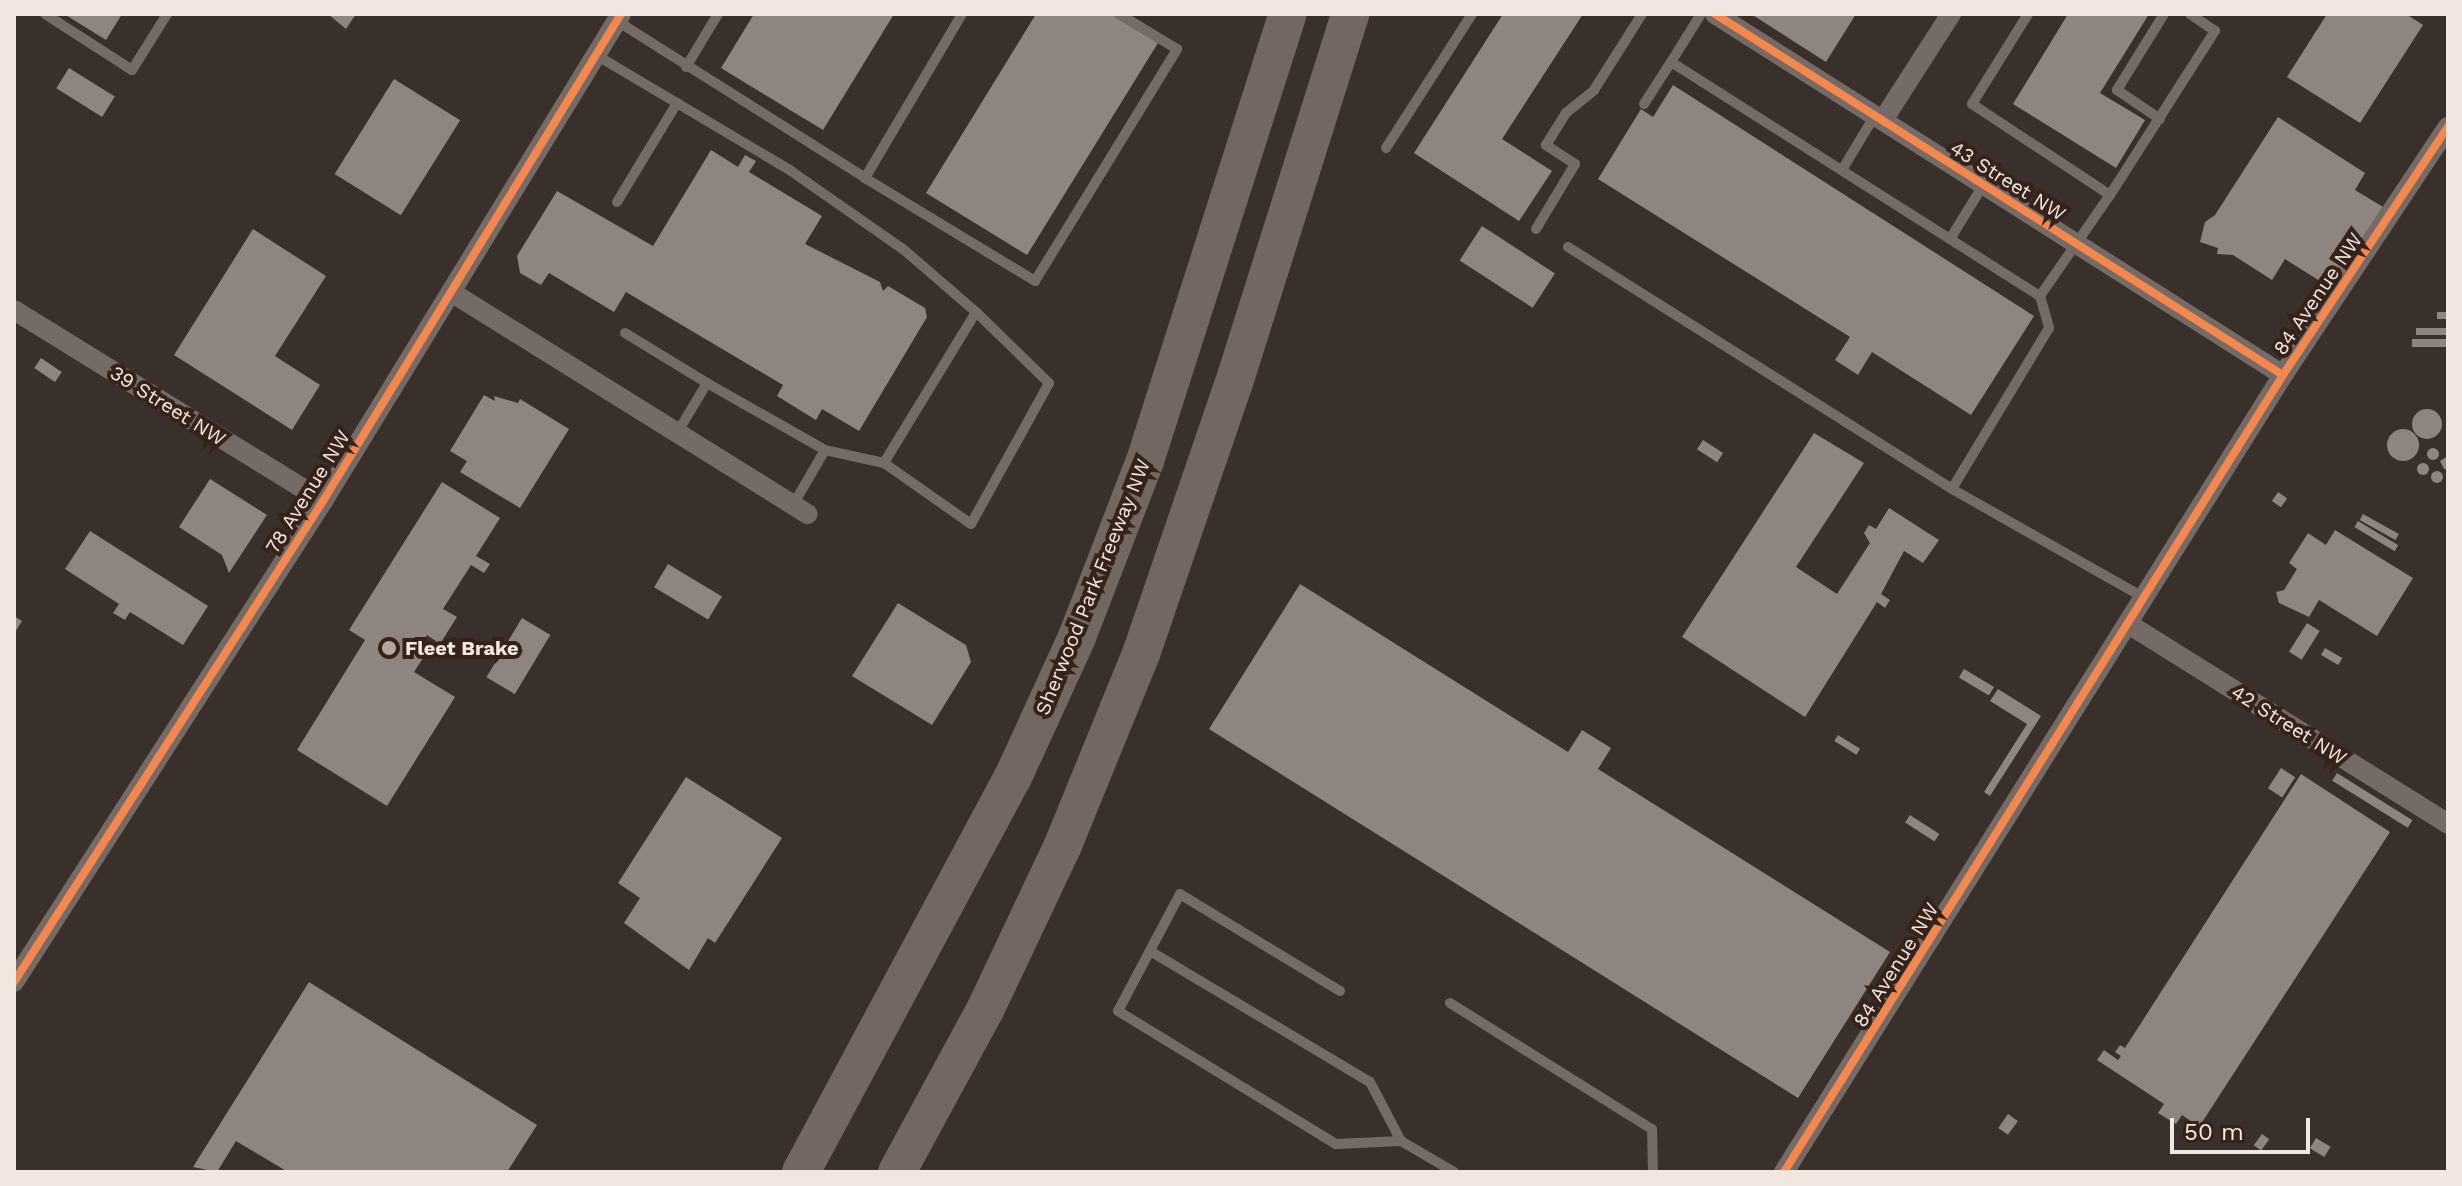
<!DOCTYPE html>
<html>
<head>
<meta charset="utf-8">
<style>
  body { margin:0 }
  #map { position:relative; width:2462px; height:1186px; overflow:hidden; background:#3a302b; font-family:"Work Sans",sans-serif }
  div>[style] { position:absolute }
  .building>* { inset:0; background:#8e8480; transform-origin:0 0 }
  .round { border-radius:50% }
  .lane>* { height:10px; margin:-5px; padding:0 5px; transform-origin:5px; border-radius:5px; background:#746b66 }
  .street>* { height:20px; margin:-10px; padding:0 10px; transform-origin:10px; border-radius:10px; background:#746b66 }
  .highway>* { height:38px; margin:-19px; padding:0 19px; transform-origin:19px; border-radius:19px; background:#736762 }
  .cycleway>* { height:8px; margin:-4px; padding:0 4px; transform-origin:4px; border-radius:4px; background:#f5874c }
  .dots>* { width:22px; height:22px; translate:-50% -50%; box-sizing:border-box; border:4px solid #35231b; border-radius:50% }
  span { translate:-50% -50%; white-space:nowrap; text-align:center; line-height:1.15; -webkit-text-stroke:8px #35231b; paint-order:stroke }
  .street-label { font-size:20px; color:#f2e6e0 }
  .poi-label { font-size:20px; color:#f2e6e0; font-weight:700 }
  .left { translate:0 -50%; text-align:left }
  .frame { position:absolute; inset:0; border:16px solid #f2e6e0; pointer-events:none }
  .scale { position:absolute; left:2170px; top:1118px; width:140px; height:36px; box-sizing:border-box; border:4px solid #f2e6e0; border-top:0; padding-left:10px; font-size:24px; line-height:28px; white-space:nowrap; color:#f2e6e0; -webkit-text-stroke:6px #35231b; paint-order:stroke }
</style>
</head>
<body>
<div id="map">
  <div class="building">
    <div style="clip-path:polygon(64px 14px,122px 14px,106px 40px)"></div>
    <div style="clip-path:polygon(328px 14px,356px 14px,346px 29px)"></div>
    <div style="clip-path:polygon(754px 14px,894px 14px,823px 130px,721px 68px)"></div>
    <div style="clip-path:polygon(1036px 14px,1111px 14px,1158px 43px,1027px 255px,926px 193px)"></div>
    <div style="clip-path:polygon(1503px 14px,1583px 14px,1502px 139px,1552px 171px,1519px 221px,1414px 153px)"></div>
    <div style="clip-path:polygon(1751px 14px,1856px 14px,1826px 62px)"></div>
    <div style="clip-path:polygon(2068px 14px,2149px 14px,2100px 93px,2145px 120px,2116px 168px,2013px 104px)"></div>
    <div style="clip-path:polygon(2327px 14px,2406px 14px,2423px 25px,2360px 123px,2287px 77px)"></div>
    <div style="left:69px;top:68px;width:54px;height:24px;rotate:32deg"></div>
    <div style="left:394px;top:79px;width:78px;height:112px;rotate:32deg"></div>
    <div style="clip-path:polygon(1673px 85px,2034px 316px,1971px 415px,1872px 352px,1858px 375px,1835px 360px,1850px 337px,1598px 179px,1641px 109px,1653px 117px)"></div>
    <div style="clip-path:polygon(2278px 117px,2365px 173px,2355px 190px,2383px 207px,2331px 288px,2285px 259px,2272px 280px,2233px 255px,2217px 254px,2218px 248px,2200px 242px,2205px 222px,2215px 215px)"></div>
    <div style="clip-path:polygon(711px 150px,738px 167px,745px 155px,756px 161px,749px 172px,822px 216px,805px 244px,880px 282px,883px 291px,888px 286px,925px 308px,927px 317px,859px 431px,822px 409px,816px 420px,777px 396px,783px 385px,626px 292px,614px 312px,549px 273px,541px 285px,520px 273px,517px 256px,557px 191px,653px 246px)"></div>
    <div style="left:1482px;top:226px;width:87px;height:41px;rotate:33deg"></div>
    <div style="clip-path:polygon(253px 229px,326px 276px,275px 356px,320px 385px,292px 430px,174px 355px)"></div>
    <div style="left:2448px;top:312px;width:7px;height:11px;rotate:90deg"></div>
    <div style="left:2448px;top:328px;width:7px;height:32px;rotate:90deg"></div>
    <div style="left:2448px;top:339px;width:8px;height:36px;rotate:90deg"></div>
    <div style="left:41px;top:358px;width:25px;height:12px;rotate:34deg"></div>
    <div style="clip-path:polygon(484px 395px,495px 401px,494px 396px,518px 403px,520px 399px,569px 429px,520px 508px,460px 472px,467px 461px,450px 451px)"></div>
    <div class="round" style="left:2412px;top:409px;width:30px;height:30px"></div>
    <div class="round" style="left:2387px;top:429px;width:32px;height:32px"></div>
    <div style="clip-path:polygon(1814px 433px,1864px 463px,1796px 567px,1837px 594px,1870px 543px,1864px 533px,1869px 525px,1876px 529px,1889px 508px,1939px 540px,1923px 563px,1904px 551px,1881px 594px,1890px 600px,1885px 608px,1877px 602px,1805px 717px,1682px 637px)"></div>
    <div style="left:1703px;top:440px;width:24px;height:11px;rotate:33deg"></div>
    <div class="round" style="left:2427px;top:448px;width:12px;height:12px"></div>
    <div style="clip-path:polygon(2448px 456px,2448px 469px,2444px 469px,2440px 461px)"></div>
    <div class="round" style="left:2417px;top:463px;width:12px;height:12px"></div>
    <div class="round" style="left:2431px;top:471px;width:12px;height:12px"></div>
    <div style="clip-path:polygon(210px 479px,267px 515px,229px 573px,222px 555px,179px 527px)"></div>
    <div style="clip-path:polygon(442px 482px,500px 518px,476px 556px,490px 564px,484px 573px,471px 565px,443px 609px,457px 617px,440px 644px,427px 635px,415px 653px,423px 658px,414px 672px,455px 697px,387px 806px,297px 750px,365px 640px,349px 630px)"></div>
    <div style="left:2278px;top:492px;width:11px;height:11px;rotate:34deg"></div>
    <div style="left:2363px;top:514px;width:41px;height:7px;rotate:29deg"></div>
    <div style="left:2358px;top:521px;width:47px;height:7px;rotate:31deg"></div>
    <div style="clip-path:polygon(2335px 530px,2413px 578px,2377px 636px,2319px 600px,2309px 617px,2279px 603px,2276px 592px,2284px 590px,2297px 569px,2289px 563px,2308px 533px,2326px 545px)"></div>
    <div style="clip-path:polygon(90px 531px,208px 606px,183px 645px,130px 612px,125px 620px,113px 613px,119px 604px,65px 569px)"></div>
    <div style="left:668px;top:564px;width:63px;height:27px;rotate:31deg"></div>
    <div style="clip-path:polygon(1300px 584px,1568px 752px,1582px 730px,1611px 748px,1598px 769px,1890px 952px,1798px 1098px,1209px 729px)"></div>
    <div style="clip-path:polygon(898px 603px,966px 645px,971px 662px,932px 725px,852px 676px)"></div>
    <div style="clip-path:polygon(14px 616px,22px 621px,14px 634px)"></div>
    <div style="left:522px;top:618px;width:33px;height:69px;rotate:31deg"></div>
    <div style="left:2307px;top:623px;width:15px;height:34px;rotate:32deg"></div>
    <div style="left:2325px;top:648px;width:20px;height:8px;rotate:30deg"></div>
    <div style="left:1964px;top:669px;width:35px;height:10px;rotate:31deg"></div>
    <div style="clip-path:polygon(1998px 689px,2041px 716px,1990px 796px,1984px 792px,2027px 724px,1990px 701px)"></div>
    <div style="left:1838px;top:735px;width:26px;height:7px;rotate:32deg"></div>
    <div style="left:2281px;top:768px;width:17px;height:24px;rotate:33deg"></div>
    <div style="left:2337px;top:773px;width:89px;height:9px;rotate:32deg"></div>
    <div style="clip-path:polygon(2301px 774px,2390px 832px,2199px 1127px,2182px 1115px,2176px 1124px,2158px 1113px,2164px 1104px,2097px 1060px,2104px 1050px,2118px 1060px,2121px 1056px,2115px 1052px,2120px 1045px,2125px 1048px)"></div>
    <div style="clip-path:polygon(686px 777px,782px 838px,715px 943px,708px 938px,689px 970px,624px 923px,640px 898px,618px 883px)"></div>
    <div style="left:1910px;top:815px;width:35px;height:9px;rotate:33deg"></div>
    <div style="clip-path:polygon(309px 982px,537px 1125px,507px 1172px,288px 1172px,236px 1141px,217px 1172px,193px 1167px)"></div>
    <div style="left:2008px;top:1114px;width:12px;height:17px;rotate:35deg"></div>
    <div style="left:2262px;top:1134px;width:9px;height:14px;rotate:36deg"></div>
    <div style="left:2316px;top:1138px;width:17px;height:12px;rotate:31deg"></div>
  </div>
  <div class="lane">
    <div style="left:45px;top:14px;width:103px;rotate:32.8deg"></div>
    <div style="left:132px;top:70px;width:66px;rotate:-58deg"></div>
    <div style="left:962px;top:14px;width:191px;rotate:120.6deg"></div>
    <div style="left:865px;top:178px;width:199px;rotate:31.2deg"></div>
    <div style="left:1035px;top:281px;width:272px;rotate:-58.5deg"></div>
    <div style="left:1177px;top:49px;width:68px;rotate:-148.9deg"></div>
    <div style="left:1701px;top:14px;width:57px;rotate:122deg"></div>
    <div style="left:1671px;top:62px;width:437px;rotate:32.4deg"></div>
    <div style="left:2040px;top:296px;width:123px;rotate:-55.3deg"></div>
    <div style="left:2110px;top:195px;width:165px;rotate:-146.6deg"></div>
    <div style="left:1972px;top:104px;width:106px;rotate:-58.1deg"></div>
    <div style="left:617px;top:21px;width:294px;rotate:32.3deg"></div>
    <div style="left:596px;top:55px;width:227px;rotate:30.7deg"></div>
    <div style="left:791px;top:171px;width:136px;rotate:34.9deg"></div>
    <div style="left:903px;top:249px;width:96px;rotate:40.8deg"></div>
    <div style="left:976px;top:312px;width:177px;rotate:121.4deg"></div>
    <div style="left:884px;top:463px;width:60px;rotate:-167.6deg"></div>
    <div style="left:686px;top:67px;width:62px;rotate:-58.9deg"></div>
    <div style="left:1644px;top:104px;width:50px;rotate:-57.3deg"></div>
    <div style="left:2160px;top:119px;width:52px;rotate:-146deg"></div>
    <div style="left:2117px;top:90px;width:89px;rotate:-58.3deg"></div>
    <div style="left:1386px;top:148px;width:159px;rotate:-57.3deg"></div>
    <div style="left:1842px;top:170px;width:64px;rotate:-59deg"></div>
    <div style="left:2110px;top:195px;width:195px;rotate:-57.4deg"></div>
    <div style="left:2215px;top:31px;width:30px;rotate:-146deg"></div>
    <div style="left:617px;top:202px;width:116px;rotate:-58.8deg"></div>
    <div style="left:1536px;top:229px;width:76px;rotate:-59deg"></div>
    <div style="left:1575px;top:164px;width:35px;rotate:-147deg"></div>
    <div style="left:1546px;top:145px;width:38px;rotate:-58deg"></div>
    <div style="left:1566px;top:113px;width:36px;rotate:-39deg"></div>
    <div style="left:1594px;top:90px;width:90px;rotate:-57.7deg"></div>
    <div style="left:1950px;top:239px;width:65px;rotate:-58.3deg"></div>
    <div style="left:1568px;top:247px;width:454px;rotate:32.2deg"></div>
    <div style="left:2040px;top:296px;width:33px;rotate:74deg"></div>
    <div style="left:2049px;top:328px;width:188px;rotate:121.1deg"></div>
    <div style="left:1952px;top:489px;width:222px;rotate:29.5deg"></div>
    <div style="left:625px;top:333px;width:96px;rotate:31.4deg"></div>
    <div style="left:707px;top:383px;width:58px;rotate:121deg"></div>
    <div style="left:707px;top:383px;width:136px;rotate:29.6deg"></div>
    <div style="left:825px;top:450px;width:64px;rotate:120.2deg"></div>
    <div style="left:884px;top:463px;width:106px;rotate:35deg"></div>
    <div style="left:971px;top:524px;width:161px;rotate:-61deg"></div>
    <div style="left:1049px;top:383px;width:102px;rotate:-135.8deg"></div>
    <div style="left:1150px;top:951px;width:256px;rotate:30.8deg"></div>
    <div style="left:1370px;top:1082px;width:67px;rotate:62.3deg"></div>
    <div style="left:1340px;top:991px;width:187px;rotate:-148.8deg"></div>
    <div style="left:1180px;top:894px;width:132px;rotate:117.9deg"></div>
    <div style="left:1118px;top:1011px;width:255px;rotate:31.4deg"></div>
    <div style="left:1336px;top:1144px;width:65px;rotate:-2.6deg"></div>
    <div style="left:1401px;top:1141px;width:61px;rotate:30.3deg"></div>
    <div style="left:1450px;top:1003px;width:238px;rotate:32deg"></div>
    <div style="left:1652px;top:1129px;width:43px;rotate:88.7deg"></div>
  </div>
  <div class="street">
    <div style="left:1715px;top:14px;width:673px;rotate:32.44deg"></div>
    <div style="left:1883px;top:120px;width:126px;rotate:-57.3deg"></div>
    <div style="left:451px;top:292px;width:420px;rotate:31.9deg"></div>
    <div style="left:14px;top:310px;width:363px;rotate:31.7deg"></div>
    <div style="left:2130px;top:625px;width:375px;rotate:32deg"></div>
    <div style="left:14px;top:982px;width:572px;rotate:-57.28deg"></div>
    <div style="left:323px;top:501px;width:571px;rotate:-58.54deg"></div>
    <div style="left:1784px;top:1172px;width:940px;rotate:-57.95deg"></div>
    <div style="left:2283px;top:375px;width:298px;rotate:-56.4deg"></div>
  </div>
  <div class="highway">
    <div style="left:801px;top:1172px;width:448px;rotate:-61.8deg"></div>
    <div style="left:1013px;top:777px;width:154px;rotate:-65.4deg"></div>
    <div style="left:1077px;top:637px;width:189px;rotate:-68.9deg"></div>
    <div style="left:1145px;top:461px;width:469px;rotate:-72.3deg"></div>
    <div style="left:897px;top:1172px;width:184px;rotate:-61.5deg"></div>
    <div style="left:985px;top:1010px;width:183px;rotate:-64.7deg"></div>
    <div style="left:1063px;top:845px;width:206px;rotate:-67.8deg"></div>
    <div style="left:1141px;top:654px;width:283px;rotate:-71.1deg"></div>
    <div style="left:1233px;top:386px;width:390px;rotate:-72.5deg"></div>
  </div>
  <div class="cycleway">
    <div style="left:1715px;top:14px;width:673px;rotate:32.44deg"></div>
    <div style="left:14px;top:982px;width:572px;rotate:-57.28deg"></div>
    <div style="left:323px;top:501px;width:571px;rotate:-58.54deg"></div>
    <div style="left:1784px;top:1172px;width:940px;rotate:-57.95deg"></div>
    <div style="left:2283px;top:375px;width:298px;rotate:-56.4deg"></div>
  </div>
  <div class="dots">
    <div style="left:389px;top:648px;background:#b2a6a1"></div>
  </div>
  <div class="street-label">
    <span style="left:2008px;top:181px;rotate:32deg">43 Street NW</span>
    <span style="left:2318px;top:294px;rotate:-56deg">84 Avenue NW</span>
    <span style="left:168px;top:406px;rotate:32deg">39 Street NW</span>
    <span style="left:308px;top:492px;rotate:-58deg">78 Avenue NW</span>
    <span style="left:1093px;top:587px;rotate:-68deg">Sherwood Park Freeway NW</span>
    <span style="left:2289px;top:725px;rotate:32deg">42 Street NW</span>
    <span style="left:1896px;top:965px;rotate:-58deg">84 Avenue NW</span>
  </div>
  <div class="poi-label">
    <span class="left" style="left:405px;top:648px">Fleet Brake</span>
  </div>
  <div class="frame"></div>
  <div class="scale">50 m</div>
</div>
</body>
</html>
